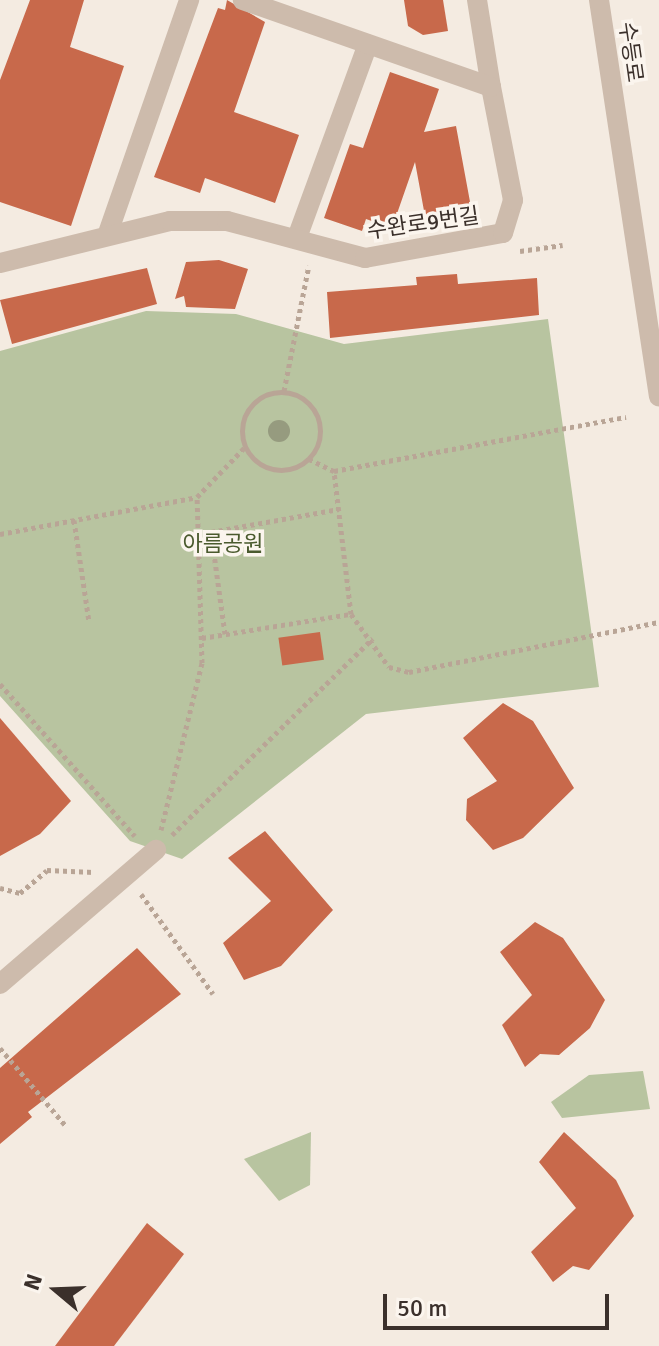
<!DOCTYPE html>
<html>
<head>
<meta charset="utf-8">
<style>
  body { margin:0 }
  #map { position:relative; width:659px; height:1346px; overflow:hidden; background:#f4ebe1; font-family:Signika,"Noto Sans KR",sans-serif }
  div>[style] { position:absolute }
  .green>* { inset:0; background:#b8c4a0 }
  .building>* { inset:0; background:#c8694b; transform-origin:0 0 }
  .path>* { height:5px; margin-top:-2.5px; transform-origin:0; background:repeating-linear-gradient(90deg,#b9a596 0 4px,transparent 0 8px) }
  .path>.ring { margin:-2.5px; padding:0; box-sizing:content-box; background:none; border:5px solid #b9a596; border-radius:50% }
  .minor>* { height:20px; margin:-10px; padding:0 10px; transform-origin:10px; border-radius:10px; background:#cdbbac }
  .trees>* { width:22px; height:22px; margin:-11px; border-radius:50%; background:#969b7f }
  span { translate:-50% -50%; white-space:nowrap; text-align:center; line-height:1.15; -webkit-text-stroke:7px #fbf5ee; paint-order:stroke }
  .street-label { font-size:22px; color:#3b302b }
  .park-label { font-size:22px; color:#4a5a2e }
  .north { position:absolute; left:16px; top:1250px; width:80px; height:80px; -webkit-text-stroke:6px #fbf5ee; paint-order:stroke; rotate:289deg; font-size:22px; font-weight:700; line-height:32px; text-align:center; color:#3b302b }
  .north::after { content:''; display:block; margin:auto; width:28px; height:36px; background:#3b302b; clip-path:polygon(50% 0,100% 100%,50% 72%,0 100%) }
  .scale { position:absolute; left:383px; top:1294px; width:226px; height:36px; box-sizing:border-box; border:4px solid #3b302b; border-top:0; padding-left:10px; font-size:24px; line-height:28px; white-space:nowrap; color:#3b302b; -webkit-text-stroke:6px #fbf5ee; paint-order:stroke }
</style>
</head>
<body>
<div id="map">
  <div class="green">
    <div style="clip-path:polygon(146px 311px,236px 314px,344px 344px,548px 319px,599px 687px,366px 714px,182px 859px,130px 841px,0 696px,0 351px)"></div>
    <div style="clip-path:polygon(643px 1071px,650px 1109px,562px 1118px,551px 1102px,589px 1075px)"></div>
    <div style="clip-path:polygon(311px 1132px,310px 1185px,279px 1201px,244px 1159px)"></div>
  </div>
  <div class="building">
    <div style="clip-path:polygon(30px 0,84px 0,70px 47px,124px 66px,71px 226px,0 202px,0 80px)"></div>
    <div style="clip-path:polygon(227px 0,265px 22px,234px 112px,299px 135px,275px 203px,205px 178px,200px 193px,154px 177px,218px 8px,225px 10px)"></div>
    <div style="clip-path:polygon(404px 0,443px 0,448px 31px,423px 35px,408px 26px)"></div>
    <div style="clip-path:polygon(390px 72px,439px 89px,424px 132px,456px 126px,473px 218px,427px 227px,415px 162px,392px 228px,366px 219px,362px 231px,324px 218px,350px 144px,363px 148px)"></div>
    <div style="clip-path:polygon(219px 260px,248px 269px,235px 309px,186px 307px,184px 296px,175px 299px,186px 262px)"></div>
    <div style="clip-path:polygon(147px 268px,157px 304px,12px 344px,0 300px)"></div>
    <div style="clip-path:polygon(457px 274px,458px 284px,537px 278px,539px 315px,330px 338px,327px 292px,417px 285px,416px 277px)"></div>
    <div style="left:320px;top:632px;width:28px;height:42px;rotate:82deg"></div>
    <div style="clip-path:polygon(503px 703px,533px 721px,574px 788px,523px 838px,493px 850px,466px 820px,467px 799px,497px 781px,463px 738px)"></div>
    <div style="clip-path:polygon(0 718px,71px 801px,40px 834px,0 856px)"></div>
    <div style="clip-path:polygon(265px 831px,333px 910px,281px 966px,244px 980px,223px 943px,271px 901px,228px 858px)"></div>
    <div style="clip-path:polygon(535px 922px,563px 938px,605px 1000px,590px 1028px,559px 1055px,540px 1054px,525px 1067px,502px 1025px,532px 995px,500px 952px)"></div>
    <div style="clip-path:polygon(137px 948px,181px 994px,28px 1112px,32px 1117px,0 1144px,0 1068px)"></div>
    <div style="clip-path:polygon(564px 1132px,616px 1180px,634px 1216px,589px 1270px,573px 1266px,553px 1282px,531px 1252px,576px 1208px,539px 1162px)"></div>
    <div style="clip-path:polygon(147px 1223px,184px 1254px,114px 1346px,55px 1346px)"></div>
  </div>
  <div class="path">
    <div style="left:520px;top:251px;width:43px;rotate:-7.9deg"></div>
    <div style="left:284px;top:391px;width:128px;rotate:-78.8deg"></div>
    <div class="ring" style="left:242px;top:392px;width:73px;height:73px"></div>
    <div style="left:309px;top:459px;width:28px;rotate:26deg"></div>
    <div style="left:334px;top:471px;width:297px;rotate:-10.5deg"></div>
    <div style="left:74px;top:520px;width:103px;rotate:81.6deg"></div>
    <div style="left:0;top:534px;width:200px;rotate:-10.6deg"></div>
    <div style="left:351px;top:614px;width:65px;rotate:54.4deg"></div>
    <div style="left:389px;top:667px;width:21px;rotate:14deg"></div>
    <div style="left:409px;top:672px;width:255px;rotate:-11.3deg"></div>
    <div style="left:225px;top:634px;width:103px;rotate:-97.8deg"></div>
    <div style="left:211px;top:532px;width:130px;rotate:-10.2deg"></div>
    <div style="left:202px;top:638px;width:151px;rotate:-9.2deg"></div>
    <div style="left:351px;top:614px;width:144px;rotate:-96.8deg"></div>
    <div style="left:0;top:684px;width:203px;rotate:48.4deg"></div>
    <div style="left:161px;top:830px;width:172px;rotate:-76.2deg"></div>
    <div style="left:202px;top:663px;width:166px;rotate:-91.7deg"></div>
    <div style="left:197px;top:497px;width:69px;rotate:-46.2deg"></div>
    <div style="left:172px;top:835px;width:281px;rotate:-44.4deg"></div>
    <div style="left:0;top:888px;width:21px;rotate:14deg"></div>
    <div style="left:20px;top:893px;width:35px;rotate:-40deg"></div>
    <div style="left:47px;top:870px;width:47px;rotate:2.4deg"></div>
    <div style="left:141px;top:894px;width:123px;rotate:54.2deg"></div>
    <div style="left:0;top:1048px;width:102px;rotate:49.8deg"></div>
  </div>
  <div class="minor">
    <div style="left:477px;top:0;width:88px;rotate:80.9deg"></div>
    <div style="left:599px;top:0;width:401px;rotate:81.4deg"></div>
    <div style="left:108px;top:233px;width:247px;rotate:-70.8deg"></div>
    <div style="left:298px;top:235px;width:203px;rotate:-69.9deg"></div>
    <div style="left:0;top:263px;width:175px;rotate:-13.9deg"></div>
    <div style="left:170px;top:221px;width:57px"></div>
    <div style="left:227px;top:221px;width:143px;rotate:15deg"></div>
    <div style="left:365px;top:258px;width:140px;rotate:-10.3deg"></div>
    <div style="left:503px;top:233px;width:34px;rotate:-73deg"></div>
    <div style="left:513px;top:200px;width:115px;rotate:-101deg"></div>
    <div style="left:491px;top:87px;width:263px;rotate:-160.7deg"></div>
    <div style="left:0;top:984px;width:206px;rotate:-40.7deg"></div>
  </div>
  <div class="trees">
    <div style="left:279px;top:431px"></div>
  </div>
  <div class="street-label">
    <span style="left:631px;top:52px;rotate:82deg">수등로</span>
    <span style="left:423px;top:223px;rotate:-8deg">수완로9번길</span>
  </div>
  <div class="park-label">
    <span style="left:223px;top:544px">아름공원</span>
  </div>
  <div class="north">N</div>
  <div class="scale">50 m</div>
</div>
</body>
</html>
